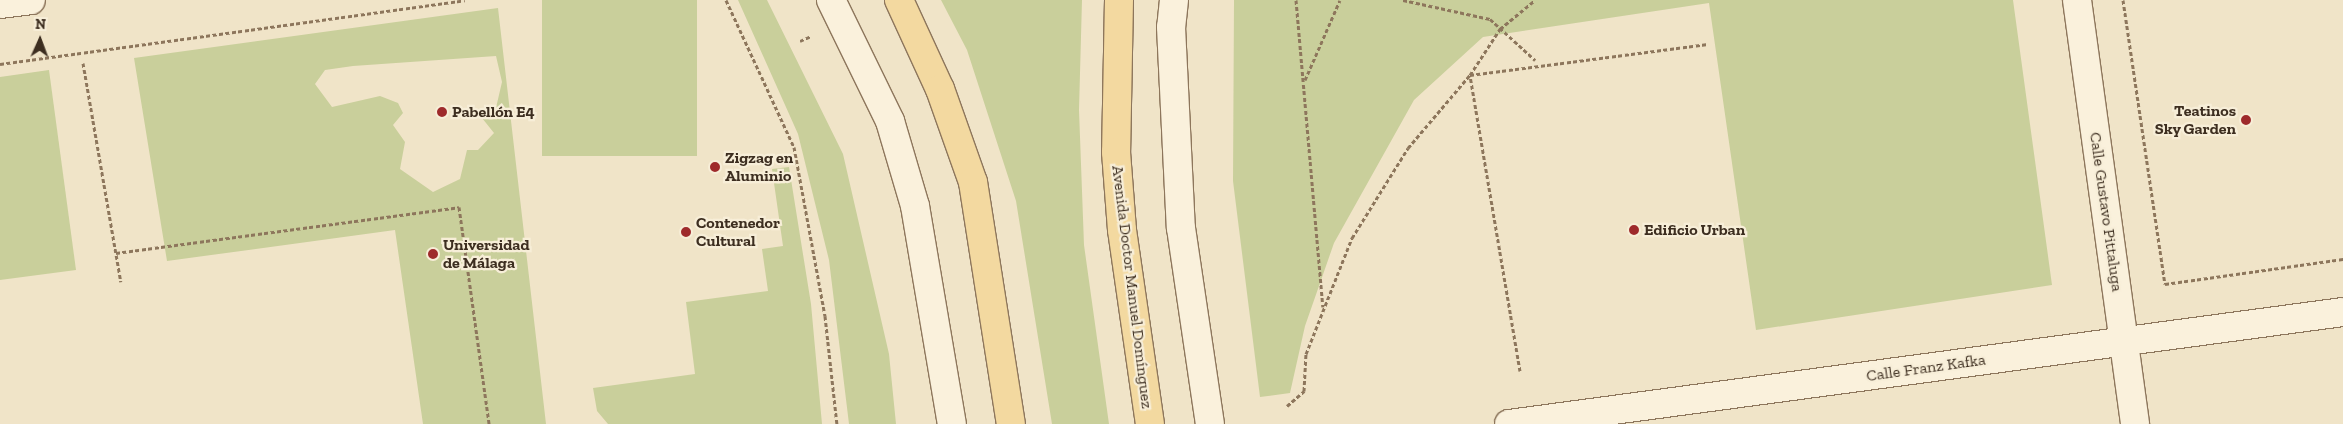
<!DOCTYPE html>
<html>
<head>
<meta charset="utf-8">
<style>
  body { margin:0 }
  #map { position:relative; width:2343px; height:424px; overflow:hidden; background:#f0e4c8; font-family:"Zilla Slab",serif }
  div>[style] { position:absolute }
  .green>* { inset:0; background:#c9cf9b; transform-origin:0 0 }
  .path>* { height:3px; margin-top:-1.5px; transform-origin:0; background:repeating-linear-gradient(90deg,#8d765c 0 4px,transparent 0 6.5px) }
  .roads { filter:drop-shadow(1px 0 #8d765c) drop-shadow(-1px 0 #8d765c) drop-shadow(0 1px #8d765c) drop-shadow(0 -1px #8d765c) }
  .street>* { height:28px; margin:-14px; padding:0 14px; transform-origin:14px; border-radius:14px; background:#faf1dc }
  .secondary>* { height:28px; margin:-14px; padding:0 14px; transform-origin:14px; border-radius:14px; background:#faf1dc }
  .primary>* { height:28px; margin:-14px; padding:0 14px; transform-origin:14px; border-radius:14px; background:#f3d9a0 }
  .dots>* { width:14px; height:14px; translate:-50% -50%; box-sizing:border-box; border:2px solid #f7eed8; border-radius:50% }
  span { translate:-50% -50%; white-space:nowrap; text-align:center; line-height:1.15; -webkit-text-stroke:4.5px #f7eed8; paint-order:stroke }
  .poi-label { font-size:16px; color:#3d2e20; font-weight:700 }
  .right { translate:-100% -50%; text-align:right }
  .left { translate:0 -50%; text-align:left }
  .street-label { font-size:16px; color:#3d2e20 }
  .north { position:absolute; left:15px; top:15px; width:50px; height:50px; -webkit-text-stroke:4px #f7eed8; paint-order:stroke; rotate:2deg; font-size:14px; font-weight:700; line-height:20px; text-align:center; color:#3d2e20 }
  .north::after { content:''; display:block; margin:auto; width:18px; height:22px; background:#3d2e20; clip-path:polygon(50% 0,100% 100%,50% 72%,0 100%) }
</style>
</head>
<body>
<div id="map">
  <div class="green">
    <div style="left:542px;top:0;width:155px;height:156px"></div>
    <div style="clip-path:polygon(738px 0,767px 0,843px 154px,889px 354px,896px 424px,849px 424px,829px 260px,798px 134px)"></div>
    <div style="clip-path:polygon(941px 0,1082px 0,1079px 110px,1084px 245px,1109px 424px,1052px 424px,1016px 201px,967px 50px)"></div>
    <div style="clip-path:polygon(1234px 0,2013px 0,2052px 285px,1756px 330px,1709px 3px,1483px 37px,1414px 100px,1334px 243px,1305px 326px,1290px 393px,1260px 397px,1233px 181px)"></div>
    <div style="clip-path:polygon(evenodd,498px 8px,546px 424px,423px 424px,395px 230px,167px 261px,134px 58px,498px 8px,496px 56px,502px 82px,495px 112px,482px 118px,494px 133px,478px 150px,467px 150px,460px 179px,433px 192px,400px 169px,405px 142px,393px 125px,403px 113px,398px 103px,380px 96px,332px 107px,315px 84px,325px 70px,353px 66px,496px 56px)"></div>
    <div style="clip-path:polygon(49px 70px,76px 270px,0 280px,0 77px)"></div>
    <div style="clip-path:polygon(789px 167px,811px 304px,822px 424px,608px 424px,597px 411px,593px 388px,695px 374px,686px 302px,768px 291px,762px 249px,783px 246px,772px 169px)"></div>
  </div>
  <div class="path">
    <div style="left:726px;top:0;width:162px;rotate:65.2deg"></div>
    <div style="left:794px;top:147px;width:172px;rotate:79.6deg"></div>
    <div style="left:825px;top:316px;width:109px;rotate:83.7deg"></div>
    <div style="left:1296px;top:0;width:308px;rotate:85deg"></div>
    <div style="left:1403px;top:0;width:89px;rotate:12.3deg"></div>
    <div style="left:1490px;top:19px;width:61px;rotate:42.3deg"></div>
    <div style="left:2123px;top:0;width:287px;rotate:81.6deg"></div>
    <div style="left:2165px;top:284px;width:180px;rotate:-8deg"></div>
    <div style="left:800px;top:41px;width:12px;rotate:-24deg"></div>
    <div style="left:83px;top:63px;width:222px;rotate:80.2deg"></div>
    <div style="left:0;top:64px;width:469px;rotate:-7.8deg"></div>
    <div style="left:1305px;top:80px;width:87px;rotate:-66.4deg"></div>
    <div style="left:116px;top:253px;width:346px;rotate:-7.6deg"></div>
    <div style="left:459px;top:207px;width:219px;rotate:82.1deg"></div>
    <div style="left:1520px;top:371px;width:300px;rotate:-99.6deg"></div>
    <div style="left:1470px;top:75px;width:240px;rotate:-7.4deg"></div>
    <div style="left:1287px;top:406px;width:23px;rotate:-41deg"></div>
    <div style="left:1304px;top:391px;width:37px;rotate:-87deg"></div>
    <div style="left:1306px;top:354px;width:125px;rotate:-68.4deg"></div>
    <div style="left:1352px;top:238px;width:106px;rotate:-58.1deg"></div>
    <div style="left:1408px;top:148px;width:96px;rotate:-49.7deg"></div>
    <div style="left:1470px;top:75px;width:55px;rotate:-56.9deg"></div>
    <div style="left:1500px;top:29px;width:45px;rotate:-39.6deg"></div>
  </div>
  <div class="roads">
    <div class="street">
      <div style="left:831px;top:0;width:135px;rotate:64deg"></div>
      <div style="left:890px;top:121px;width:89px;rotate:73.6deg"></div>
      <div style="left:915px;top:206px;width:221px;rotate:80.4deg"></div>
      <div style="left:1174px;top:0;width:27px;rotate:96deg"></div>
      <div style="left:1171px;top:27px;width:201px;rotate:87.2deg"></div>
      <div style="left:1181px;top:228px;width:198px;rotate:81.6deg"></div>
      <div style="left:2077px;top:0;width:428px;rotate:82.2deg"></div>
      <div style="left:1509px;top:424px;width:841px;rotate:-7.65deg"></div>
    </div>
    <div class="secondary">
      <div style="left:0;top:4px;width:31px;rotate:-7deg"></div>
    </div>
    <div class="primary">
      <div style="left:899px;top:0;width:98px;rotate:65.3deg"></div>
      <div style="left:940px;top:89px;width:99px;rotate:70.5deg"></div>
      <div style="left:973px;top:182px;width:245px;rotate:81.1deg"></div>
      <div style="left:1119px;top:0;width:152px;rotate:91.1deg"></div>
      <div style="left:1116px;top:152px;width:78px;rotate:85.6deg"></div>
      <div style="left:1122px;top:230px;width:196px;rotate:81.8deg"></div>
    </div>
  </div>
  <div class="dots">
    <div style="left:442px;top:112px;background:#9e2a2b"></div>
    <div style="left:2246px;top:120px;background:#9e2a2b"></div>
    <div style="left:715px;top:167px;background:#9e2a2b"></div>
    <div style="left:1634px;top:230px;background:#9e2a2b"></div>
    <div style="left:686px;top:232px;background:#9e2a2b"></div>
    <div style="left:433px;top:254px;background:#9e2a2b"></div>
  </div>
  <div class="poi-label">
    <span class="right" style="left:2236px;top:120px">Teatinos<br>Sky Garden</span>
    <span class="left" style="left:452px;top:112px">Pabellón E4</span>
    <span class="left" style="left:725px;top:167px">Zigzag en<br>Aluminio</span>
    <span class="left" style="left:696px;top:232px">Contenedor<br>Cultural</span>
    <span class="left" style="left:1644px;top:230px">Edificio Urban</span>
    <span class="left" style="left:443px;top:254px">Universidad<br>de Málaga</span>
  </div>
  <div class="street-label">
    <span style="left:2106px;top:212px;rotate:82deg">Calle Gustavo Pittaluga</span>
    <span style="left:1132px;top:287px;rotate:83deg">Avenida Doctor Manuel Domínguez</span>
    <span style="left:1926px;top:368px;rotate:-8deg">Calle Franz Kafka</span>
  </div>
  <div class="north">N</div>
</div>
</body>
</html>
